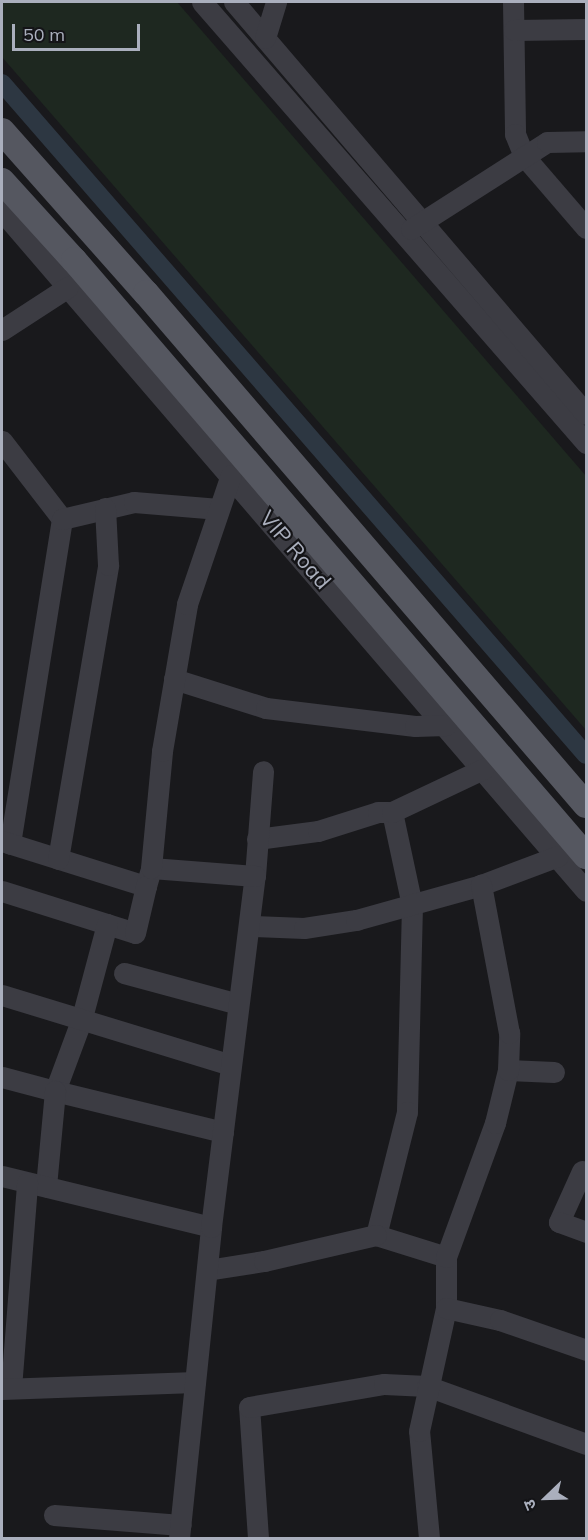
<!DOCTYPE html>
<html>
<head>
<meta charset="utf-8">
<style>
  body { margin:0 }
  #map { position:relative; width:588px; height:1540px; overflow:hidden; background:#19191c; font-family:Mulish,"Noto Sans Devanagari",sans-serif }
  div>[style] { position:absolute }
  .green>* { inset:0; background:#1e2820 }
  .canal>* { height:18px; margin:-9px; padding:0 9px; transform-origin:9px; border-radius:9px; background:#2d3742 }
  .minor>* { height:21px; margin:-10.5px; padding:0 10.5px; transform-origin:10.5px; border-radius:10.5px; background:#3c3c43 }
  .major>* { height:26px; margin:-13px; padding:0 13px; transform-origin:13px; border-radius:13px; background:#555760 }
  span { translate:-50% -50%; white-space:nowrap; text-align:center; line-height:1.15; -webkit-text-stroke:4.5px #141417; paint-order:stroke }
  .street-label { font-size:22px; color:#aaafbd }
  .frame { position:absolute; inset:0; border:3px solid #aaafbd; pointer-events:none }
  .north { position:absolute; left:516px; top:1468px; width:60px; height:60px; -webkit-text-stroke:4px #141417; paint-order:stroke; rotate:247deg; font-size:16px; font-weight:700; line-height:24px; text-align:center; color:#aaafbd }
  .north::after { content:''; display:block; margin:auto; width:21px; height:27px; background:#aaafbd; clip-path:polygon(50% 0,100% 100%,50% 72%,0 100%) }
  .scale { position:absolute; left:12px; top:24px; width:128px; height:27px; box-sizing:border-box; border:3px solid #aaafbd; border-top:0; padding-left:8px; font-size:18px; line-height:21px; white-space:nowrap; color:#aaafbd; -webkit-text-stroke:4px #141417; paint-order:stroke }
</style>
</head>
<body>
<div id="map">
  <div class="green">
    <div style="clip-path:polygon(2px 2px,177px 2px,586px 476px,586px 730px,2px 57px)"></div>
  </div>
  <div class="canal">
    <div style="left:2px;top:83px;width:890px;rotate:49.01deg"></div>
  </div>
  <div class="minor">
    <div style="left:202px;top:2px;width:585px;rotate:48.95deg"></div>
    <div style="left:234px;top:2px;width:542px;rotate:49.49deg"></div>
    <div style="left:513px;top:2px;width:132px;rotate:89.1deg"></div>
    <div style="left:515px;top:134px;width:24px;rotate:68deg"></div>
    <div style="left:524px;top:156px;width:95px;rotate:49.3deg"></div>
    <div style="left:514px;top:30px;width:72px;rotate:-0.8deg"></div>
    <div style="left:265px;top:38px;width:38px;rotate:-73deg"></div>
    <div style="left:2px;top:211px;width:896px;rotate:49.34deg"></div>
    <div style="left:411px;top:229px;width:161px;rotate:-32.6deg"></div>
    <div style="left:547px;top:142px;width:39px;rotate:-1deg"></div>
    <div style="left:2px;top:330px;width:79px;rotate:-33.1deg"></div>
    <div style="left:2px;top:441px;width:98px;rotate:52.4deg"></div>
    <div style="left:62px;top:519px;width:329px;rotate:99.1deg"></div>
    <div style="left:62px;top:519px;width:74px;rotate:-13.3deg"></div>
    <div style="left:134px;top:502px;width:85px;rotate:4.7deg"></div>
    <div style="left:174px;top:679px;width:96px;rotate:17.5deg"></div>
    <div style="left:266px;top:708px;width:150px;rotate:6.9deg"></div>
    <div style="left:415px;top:726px;width:31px;rotate:-2deg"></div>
    <div style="left:392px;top:812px;width:95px;rotate:77.9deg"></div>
    <div style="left:412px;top:905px;width:207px;rotate:91.4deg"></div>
    <div style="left:407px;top:1112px;width:127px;rotate:104.1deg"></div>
    <div style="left:376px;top:1235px;width:73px;rotate:17.4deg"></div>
    <div style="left:257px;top:839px;width:62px;rotate:-7.5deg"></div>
    <div style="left:318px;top:831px;width:63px;rotate:-17.6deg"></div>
    <div style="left:378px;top:812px;width:14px"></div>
    <div style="left:392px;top:812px;width:101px;rotate:-25.3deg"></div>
    <div style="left:2px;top:841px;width:151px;rotate:17.4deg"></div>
    <div style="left:146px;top:886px;width:15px;rotate:-74deg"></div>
    <div style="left:58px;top:859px;width:298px;rotate:-80.3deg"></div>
    <div style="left:108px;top:565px;width:57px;rotate:-93deg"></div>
    <div style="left:255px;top:876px;width:105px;rotate:-85.6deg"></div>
    <div style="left:2px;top:891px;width:139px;rotate:17.5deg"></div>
    <div style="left:135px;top:933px;width:48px;rotate:-76.8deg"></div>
    <div style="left:107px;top:924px;width:100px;rotate:105deg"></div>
    <div style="left:81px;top:1021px;width:75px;rotate:110.4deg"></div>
    <div style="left:55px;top:1091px;width:173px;rotate:13.7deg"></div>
    <div style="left:251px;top:926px;width:53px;rotate:2.2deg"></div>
    <div style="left:304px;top:928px;width:53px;rotate:-8.7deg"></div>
    <div style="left:356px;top:920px;width:130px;rotate:-15.6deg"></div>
    <div style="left:481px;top:885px;width:82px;rotate:-20.6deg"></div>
    <div style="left:124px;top:973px;width:118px;rotate:15.2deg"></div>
    <div style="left:2px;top:995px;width:239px;rotate:17deg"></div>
    <div style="left:508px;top:1070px;width:46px;rotate:2.5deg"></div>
    <div style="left:2px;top:1077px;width:55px;rotate:14.8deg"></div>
    <div style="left:55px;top:1091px;width:96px;rotate:95.4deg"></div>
    <div style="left:582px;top:1171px;width:56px;rotate:114.3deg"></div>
    <div style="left:559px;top:1222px;width:29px;rotate:20deg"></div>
    <div style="left:2px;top:1176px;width:215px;rotate:13.7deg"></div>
    <div style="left:207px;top:1270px;width:58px;rotate:-9deg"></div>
    <div style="left:264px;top:1261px;width:115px;rotate:-13.1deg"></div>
    <div style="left:446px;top:1308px;width:51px;rotate:-90deg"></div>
    <div style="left:446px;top:1257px;width:143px;rotate:-69.9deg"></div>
    <div style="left:495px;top:1123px;width:55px;rotate:-76.2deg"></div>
    <div style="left:508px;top:1070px;width:37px;rotate:-88deg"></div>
    <div style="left:509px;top:1033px;width:151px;rotate:-100.7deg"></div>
    <div style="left:11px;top:1388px;width:206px;rotate:-85.5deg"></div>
    <div style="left:2px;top:1389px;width:193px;rotate:-2.1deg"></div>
    <div style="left:54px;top:1515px;width:127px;rotate:4.5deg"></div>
    <div style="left:179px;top:1538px;width:313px;rotate:-84.1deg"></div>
    <div style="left:211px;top:1227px;width:354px;rotate:-82.9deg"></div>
    <div style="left:255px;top:876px;width:104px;rotate:-175.6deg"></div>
    <div style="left:151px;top:868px;width:118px;rotate:-84.6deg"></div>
    <div style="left:162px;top:751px;width:149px;rotate:-80.3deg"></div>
    <div style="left:187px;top:604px;width:136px;rotate:-71.2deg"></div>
    <div style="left:258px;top:1538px;width:131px;rotate:-93.9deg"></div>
    <div style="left:249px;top:1407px;width:137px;rotate:-9.7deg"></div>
    <div style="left:384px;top:1384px;width:43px;rotate:2.7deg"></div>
    <div style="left:427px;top:1386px;width:169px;rotate:20deg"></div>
    <div style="left:429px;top:1538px;width:107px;rotate:-95.3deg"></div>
    <div style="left:419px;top:1431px;width:126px;rotate:-77.6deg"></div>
    <div style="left:446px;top:1308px;width:55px;rotate:12.5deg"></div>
    <div style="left:500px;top:1320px;width:91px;rotate:19.2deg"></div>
  </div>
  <div class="major">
    <div style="left:2px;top:131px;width:217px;rotate:48.4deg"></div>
    <div style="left:146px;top:293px;width:675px;rotate:49.33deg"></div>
    <div style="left:2px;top:181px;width:107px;rotate:47.7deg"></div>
    <div style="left:74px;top:260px;width:786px;rotate:49.34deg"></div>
  </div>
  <div class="street-label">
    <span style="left:295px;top:550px;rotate:49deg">VIP Road</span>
  </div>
  <div class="frame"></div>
  <div class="north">उ</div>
  <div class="scale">50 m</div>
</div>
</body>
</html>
